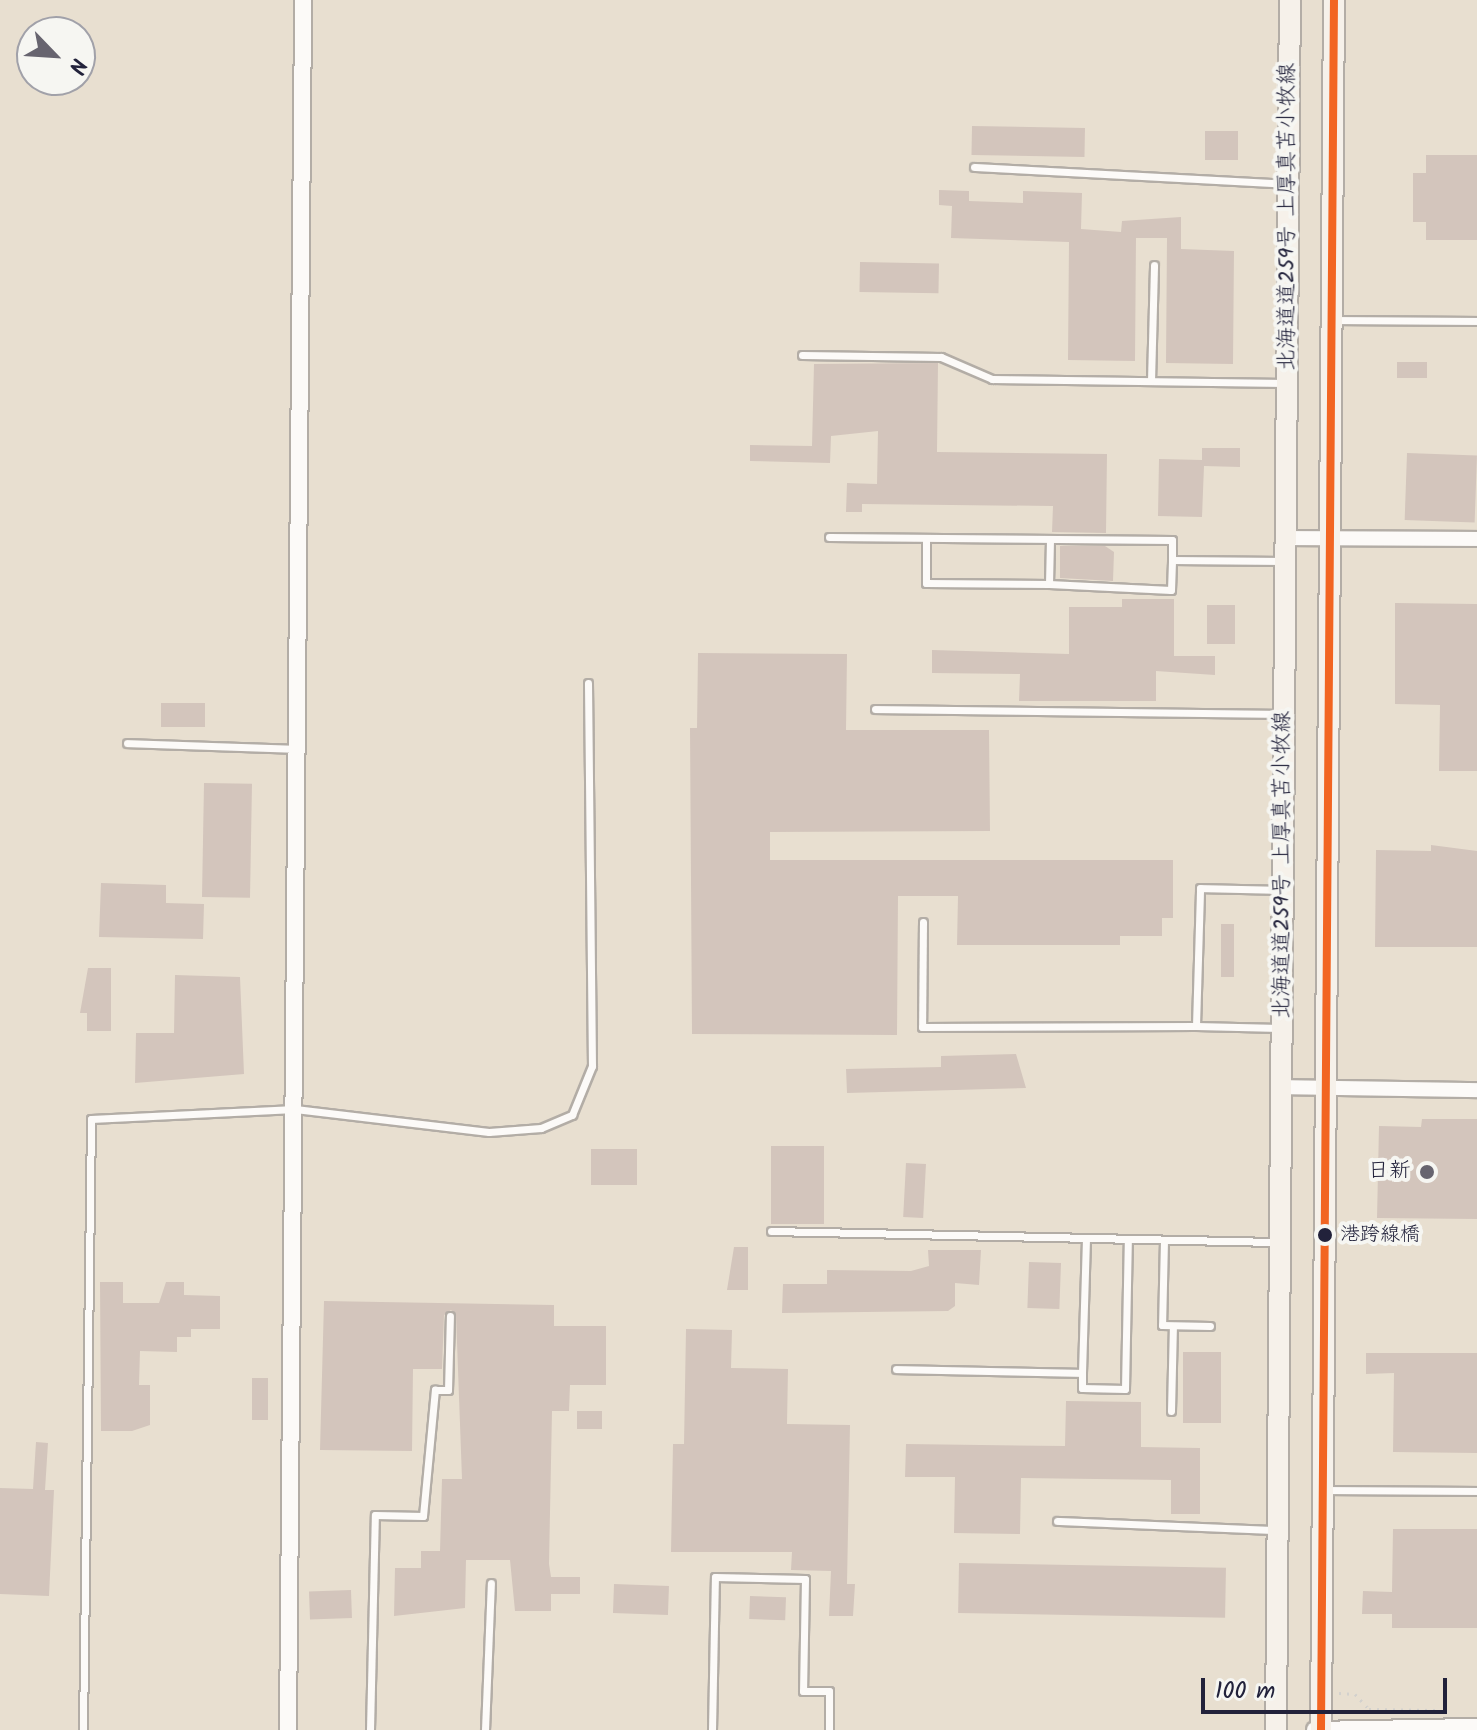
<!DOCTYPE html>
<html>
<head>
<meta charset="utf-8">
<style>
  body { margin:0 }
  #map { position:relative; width:1477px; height:1730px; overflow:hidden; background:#e8dfd0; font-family:Kalam,"Klee One",sans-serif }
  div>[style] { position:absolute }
  .building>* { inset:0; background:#d3c5bc; transform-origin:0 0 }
  .path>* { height:3px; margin-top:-1.5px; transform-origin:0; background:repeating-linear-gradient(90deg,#d3d1cd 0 2px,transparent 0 8px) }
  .roads { filter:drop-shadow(2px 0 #b3ada6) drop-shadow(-2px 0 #b3ada6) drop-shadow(0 2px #b3ada6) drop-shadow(0 -2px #b3ada6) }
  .service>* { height:7px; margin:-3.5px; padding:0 3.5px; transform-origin:3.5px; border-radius:3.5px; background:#fcfaf8 }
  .minor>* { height:14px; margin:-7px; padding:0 7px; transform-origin:7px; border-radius:7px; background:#fcfaf8 }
  .tertiary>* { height:16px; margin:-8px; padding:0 8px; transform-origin:8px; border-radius:8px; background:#fcfaf8 }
  .secondary>* { height:20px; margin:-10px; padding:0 10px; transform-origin:10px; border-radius:10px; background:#f6f1ea }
  .bus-1>* { height:8px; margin:-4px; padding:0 4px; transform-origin:4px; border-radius:4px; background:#f26522 }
  .dots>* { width:22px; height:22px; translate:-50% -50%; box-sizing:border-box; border:4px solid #f6f6f2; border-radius:50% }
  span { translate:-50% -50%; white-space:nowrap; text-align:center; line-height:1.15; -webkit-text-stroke:8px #f6f6f2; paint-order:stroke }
  .bus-label { font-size:20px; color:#22223b }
  .left { translate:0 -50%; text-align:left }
  .street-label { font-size:22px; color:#22223b }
  .poi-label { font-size:22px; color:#22223b }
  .right { translate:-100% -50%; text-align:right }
  .north { position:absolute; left:16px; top:16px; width:80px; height:80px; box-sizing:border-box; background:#f6f6f2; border:2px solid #a1a1a9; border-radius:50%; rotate:115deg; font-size:22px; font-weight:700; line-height:32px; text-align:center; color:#22223b }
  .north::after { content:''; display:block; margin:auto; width:28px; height:36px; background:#67646f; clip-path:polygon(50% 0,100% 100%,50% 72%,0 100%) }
  .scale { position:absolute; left:1201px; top:1678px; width:246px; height:36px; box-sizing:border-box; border:4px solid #22223b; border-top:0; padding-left:10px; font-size:24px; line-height:28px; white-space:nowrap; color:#22223b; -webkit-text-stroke:6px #f6f6f2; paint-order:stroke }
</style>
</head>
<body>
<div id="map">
  <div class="building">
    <div style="left:972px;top:126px;width:113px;height:29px;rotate:1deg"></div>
    <div style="left:1205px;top:131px;width:33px;height:29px"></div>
    <div style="clip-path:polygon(1426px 155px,1477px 155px,1477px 240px,1426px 240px,1426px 222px,1413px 222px,1413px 173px,1426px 173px)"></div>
    <div style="clip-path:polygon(939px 190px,969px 191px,969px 201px,1023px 203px,1023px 191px,1082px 193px,1081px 229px,1121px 232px,1122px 221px,1181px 217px,1181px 249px,1234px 251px,1233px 364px,1166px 363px,1167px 238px,1136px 238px,1135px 361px,1068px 360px,1069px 242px,951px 238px,952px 206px,939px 205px)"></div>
    <div style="left:860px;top:262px;width:79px;height:30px;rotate:1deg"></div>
    <div style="left:1397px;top:362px;width:30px;height:16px"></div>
    <div style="clip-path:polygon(938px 363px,937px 452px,1107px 454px,1106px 533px,1052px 532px,1053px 506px,862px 504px,862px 512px,846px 512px,847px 483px,877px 484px,878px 431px,831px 436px,830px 463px,750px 461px,750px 445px,812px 446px,814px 364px)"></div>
    <div style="clip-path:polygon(1202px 448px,1240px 448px,1240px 467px,1204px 466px,1202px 517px,1158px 516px,1159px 459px,1202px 460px)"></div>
    <div style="left:1407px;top:453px;width:70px;height:67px;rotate:2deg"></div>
    <div style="clip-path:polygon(1060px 546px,1105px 546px,1114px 552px,1113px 581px,1060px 578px)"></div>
    <div style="clip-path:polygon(1122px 599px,1174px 599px,1174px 656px,1215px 656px,1215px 675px,1156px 671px,1156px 701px,1019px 701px,1020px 674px,932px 673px,932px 650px,1069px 654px,1069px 607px,1122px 607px)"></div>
    <div style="clip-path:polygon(1395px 603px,1477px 604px,1477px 771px,1439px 771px,1440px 705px,1395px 704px)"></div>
    <div style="left:1207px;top:605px;width:28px;height:39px"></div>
    <div style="clip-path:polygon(698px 653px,847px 654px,846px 730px,989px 730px,990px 831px,770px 832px,770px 860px,1173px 860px,1173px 918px,1162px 918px,1162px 936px,1120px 936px,1120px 945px,957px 945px,958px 896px,898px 896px,897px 1035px,692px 1034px,690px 728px,697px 728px)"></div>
    <div style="left:161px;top:703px;width:44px;height:24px"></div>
    <div style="left:204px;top:783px;width:48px;height:114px;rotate:1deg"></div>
    <div style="clip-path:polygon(1431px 845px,1477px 851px,1477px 947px,1375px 947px,1376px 850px,1431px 851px)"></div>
    <div style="clip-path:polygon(101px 883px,166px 885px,166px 903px,204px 904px,203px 939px,99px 937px)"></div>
    <div style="left:1221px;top:924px;width:13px;height:53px"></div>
    <div style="clip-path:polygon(88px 968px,111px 968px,111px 1031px,87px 1031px,87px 1013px,80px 1013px)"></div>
    <div style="clip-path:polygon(175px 975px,240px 977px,244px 1074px,135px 1083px,136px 1033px,174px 1033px)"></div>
    <div style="clip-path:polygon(1016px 1054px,1026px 1088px,847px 1093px,846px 1069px,941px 1067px,941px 1056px)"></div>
    <div style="clip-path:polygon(1422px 1119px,1477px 1119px,1477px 1219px,1377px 1218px,1379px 1126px,1421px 1127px)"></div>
    <div style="left:771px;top:1146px;width:53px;height:78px"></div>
    <div style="left:591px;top:1149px;width:46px;height:36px"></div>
    <div style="left:906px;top:1163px;width:20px;height:54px;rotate:3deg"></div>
    <div style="clip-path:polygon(734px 1247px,748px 1247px,748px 1290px,727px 1290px)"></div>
    <div style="clip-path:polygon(928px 1250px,981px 1250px,979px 1285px,955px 1283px,955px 1306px,948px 1311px,782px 1313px,783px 1284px,827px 1284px,827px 1270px,911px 1271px,929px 1266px)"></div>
    <div style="left:1029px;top:1262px;width:32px;height:46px;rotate:2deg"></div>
    <div style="clip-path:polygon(100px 1282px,123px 1282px,123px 1303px,159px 1303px,166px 1282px,184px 1282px,184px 1295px,220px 1296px,220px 1329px,191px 1329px,191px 1337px,177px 1337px,177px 1352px,140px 1351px,139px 1385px,150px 1385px,150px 1425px,132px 1431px,101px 1431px)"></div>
    <div style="clip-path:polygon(324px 1301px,554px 1305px,554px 1326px,606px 1326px,606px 1385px,570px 1385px,569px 1411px,552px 1411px,549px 1564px,551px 1577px,580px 1577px,580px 1594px,551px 1594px,551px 1611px,515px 1611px,510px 1560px,466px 1560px,465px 1608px,394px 1616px,395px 1568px,421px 1568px,421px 1551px,440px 1551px,442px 1479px,462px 1479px,456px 1315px,451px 1310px,444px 1315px,442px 1369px,413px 1369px,412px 1451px,320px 1450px)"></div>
    <div style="clip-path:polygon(686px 1329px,732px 1330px,731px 1368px,788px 1369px,787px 1424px,850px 1425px,847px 1584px,855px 1584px,853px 1616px,829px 1616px,831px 1571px,791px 1570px,792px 1552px,671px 1552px,673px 1444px,684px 1444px)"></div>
    <div style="left:1183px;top:1352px;width:38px;height:71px"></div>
    <div style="clip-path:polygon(1366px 1353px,1477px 1353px,1477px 1453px,1393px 1452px,1394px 1373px,1366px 1374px)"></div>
    <div style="left:252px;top:1378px;width:16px;height:42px"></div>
    <div style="clip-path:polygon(1066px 1401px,1141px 1402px,1141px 1447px,1200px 1448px,1200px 1514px,1171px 1514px,1171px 1480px,1021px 1478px,1020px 1534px,954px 1533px,955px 1477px,905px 1477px,906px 1444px,1065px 1446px)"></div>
    <div style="left:577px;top:1411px;width:25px;height:18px"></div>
    <div style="clip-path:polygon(36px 1442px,48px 1443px,45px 1490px,54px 1490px,49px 1596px,0 1594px,0 1488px,33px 1489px)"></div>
    <div style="clip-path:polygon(1393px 1529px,1477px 1529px,1477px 1628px,1392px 1628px,1392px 1614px,1362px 1614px,1363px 1591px,1392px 1592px)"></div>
    <div style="left:959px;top:1563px;width:267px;height:50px;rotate:1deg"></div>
    <div style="left:614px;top:1584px;width:55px;height:29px;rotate:2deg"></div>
    <div style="left:351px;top:1590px;width:28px;height:42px;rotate:88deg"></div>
    <div style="left:750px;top:1596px;width:36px;height:23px;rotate:2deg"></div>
  </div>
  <div class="path">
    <div style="left:1339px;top:1693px;width:16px;rotate:4deg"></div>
    <div style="left:1355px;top:1694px;width:21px;rotate:47deg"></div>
    <div style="left:1369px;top:1709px;width:68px;rotate:0.8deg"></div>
  </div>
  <div class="roads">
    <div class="service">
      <div style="left:974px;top:167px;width:313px;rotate:3.1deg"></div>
      <div style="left:1334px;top:320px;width:143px;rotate:0.4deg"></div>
      <div style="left:802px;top:355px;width:139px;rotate:0.8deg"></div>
      <div style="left:941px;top:357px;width:56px;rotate:23.3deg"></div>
      <div style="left:992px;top:379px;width:293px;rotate:0.8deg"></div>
      <div style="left:1151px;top:381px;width:116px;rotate:-88.5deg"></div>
      <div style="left:829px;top:537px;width:343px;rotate:0.5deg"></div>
      <div style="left:1172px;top:540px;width:20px;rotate:90deg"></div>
      <div style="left:1172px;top:560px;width:112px;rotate:0.5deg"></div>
      <div style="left:926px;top:538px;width:45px;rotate:90deg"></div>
      <div style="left:926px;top:583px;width:123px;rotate:0.5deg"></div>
      <div style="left:1049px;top:584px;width:45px;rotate:-88.7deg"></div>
      <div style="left:1049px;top:584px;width:122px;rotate:2.8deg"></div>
      <div style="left:1171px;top:590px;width:30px;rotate:-88deg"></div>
      <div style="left:875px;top:709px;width:407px;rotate:0.7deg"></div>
      <div style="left:127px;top:743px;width:169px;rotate:2deg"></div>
      <div style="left:923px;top:922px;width:105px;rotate:90.5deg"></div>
      <div style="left:922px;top:1027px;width:274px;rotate:-0.2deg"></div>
      <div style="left:1280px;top:1028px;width:84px;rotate:-178.6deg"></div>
      <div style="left:1196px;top:1026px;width:138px;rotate:-88.3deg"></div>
      <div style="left:1200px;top:888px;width:81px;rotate:1.4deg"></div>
      <div style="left:771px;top:1231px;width:506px;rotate:1.25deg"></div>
      <div style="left:1164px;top:1240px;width:85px;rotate:91.3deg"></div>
      <div style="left:1162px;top:1325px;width:48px;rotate:1.2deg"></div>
      <div style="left:896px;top:1369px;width:186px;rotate:1.2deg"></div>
      <div style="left:1082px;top:1373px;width:135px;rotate:-88.3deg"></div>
      <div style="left:1082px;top:1373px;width:15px;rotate:90deg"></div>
      <div style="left:1082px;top:1388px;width:43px;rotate:1.3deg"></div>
      <div style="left:1125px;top:1389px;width:150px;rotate:-88.9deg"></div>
      <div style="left:1171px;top:1411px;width:85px;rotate:-88.7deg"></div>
      <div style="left:1326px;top:1490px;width:151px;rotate:0.4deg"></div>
      <div style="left:1057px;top:1521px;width:218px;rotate:2.4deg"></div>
      <div style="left:83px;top:1730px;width:611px;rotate:-89.25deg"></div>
      <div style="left:91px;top:1119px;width:204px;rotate:-2.8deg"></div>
      <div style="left:295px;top:1109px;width:195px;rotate:6.8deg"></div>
      <div style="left:489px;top:1132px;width:52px;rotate:-4.4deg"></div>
      <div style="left:541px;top:1128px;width:34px;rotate:-23deg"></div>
      <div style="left:572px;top:1115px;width:53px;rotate:-67.8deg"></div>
      <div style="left:592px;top:1066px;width:383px;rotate:-90.6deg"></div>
      <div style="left:370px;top:1730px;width:215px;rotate:-88.7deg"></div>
      <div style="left:375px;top:1515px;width:48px;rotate:1.2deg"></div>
      <div style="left:423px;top:1516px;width:127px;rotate:-84.6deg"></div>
      <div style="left:435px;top:1390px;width:13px"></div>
      <div style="left:448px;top:1390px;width:74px;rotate:-88.5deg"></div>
      <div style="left:485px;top:1730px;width:147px;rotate:-87.7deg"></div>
      <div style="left:712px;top:1730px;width:153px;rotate:-88.9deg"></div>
      <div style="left:715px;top:1577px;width:90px;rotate:1.3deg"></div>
      <div style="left:805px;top:1579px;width:112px;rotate:91deg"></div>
      <div style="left:803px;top:1691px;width:26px"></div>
      <div style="left:829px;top:1691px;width:39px;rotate:90deg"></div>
    </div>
    <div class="minor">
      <div style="left:1286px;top:538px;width:191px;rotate:0.3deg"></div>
      <div style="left:1281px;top:1087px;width:196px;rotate:0.9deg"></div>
    </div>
    <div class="tertiary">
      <div style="left:288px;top:1730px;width:1730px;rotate:-89.5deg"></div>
      <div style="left:1315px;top:1730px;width:162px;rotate:-1.1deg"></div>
    </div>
    <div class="secondary">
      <div style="left:1276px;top:1730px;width:1730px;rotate:-89.54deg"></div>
      <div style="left:1321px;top:1730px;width:1730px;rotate:-89.57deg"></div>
    </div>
  </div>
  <div class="bus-1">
    <div style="left:1321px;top:1730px;width:1730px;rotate:-89.57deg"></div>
  </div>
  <div class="dots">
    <div style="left:1427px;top:1172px;background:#67646f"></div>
    <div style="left:1325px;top:1235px;background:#22223b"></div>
  </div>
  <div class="bus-label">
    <span class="left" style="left:1340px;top:1235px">港跨線橋</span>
  </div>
  <div class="street-label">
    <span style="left:1288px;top:217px;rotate:-90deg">北海道道259号 上厚真苫小牧線</span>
    <span style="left:1283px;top:865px;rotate:-90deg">北海道道259号 上厚真苫小牧線</span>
  </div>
  <div class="poi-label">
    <span class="right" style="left:1411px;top:1172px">日新</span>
  </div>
  <div class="north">N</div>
  <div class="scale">100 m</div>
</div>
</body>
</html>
